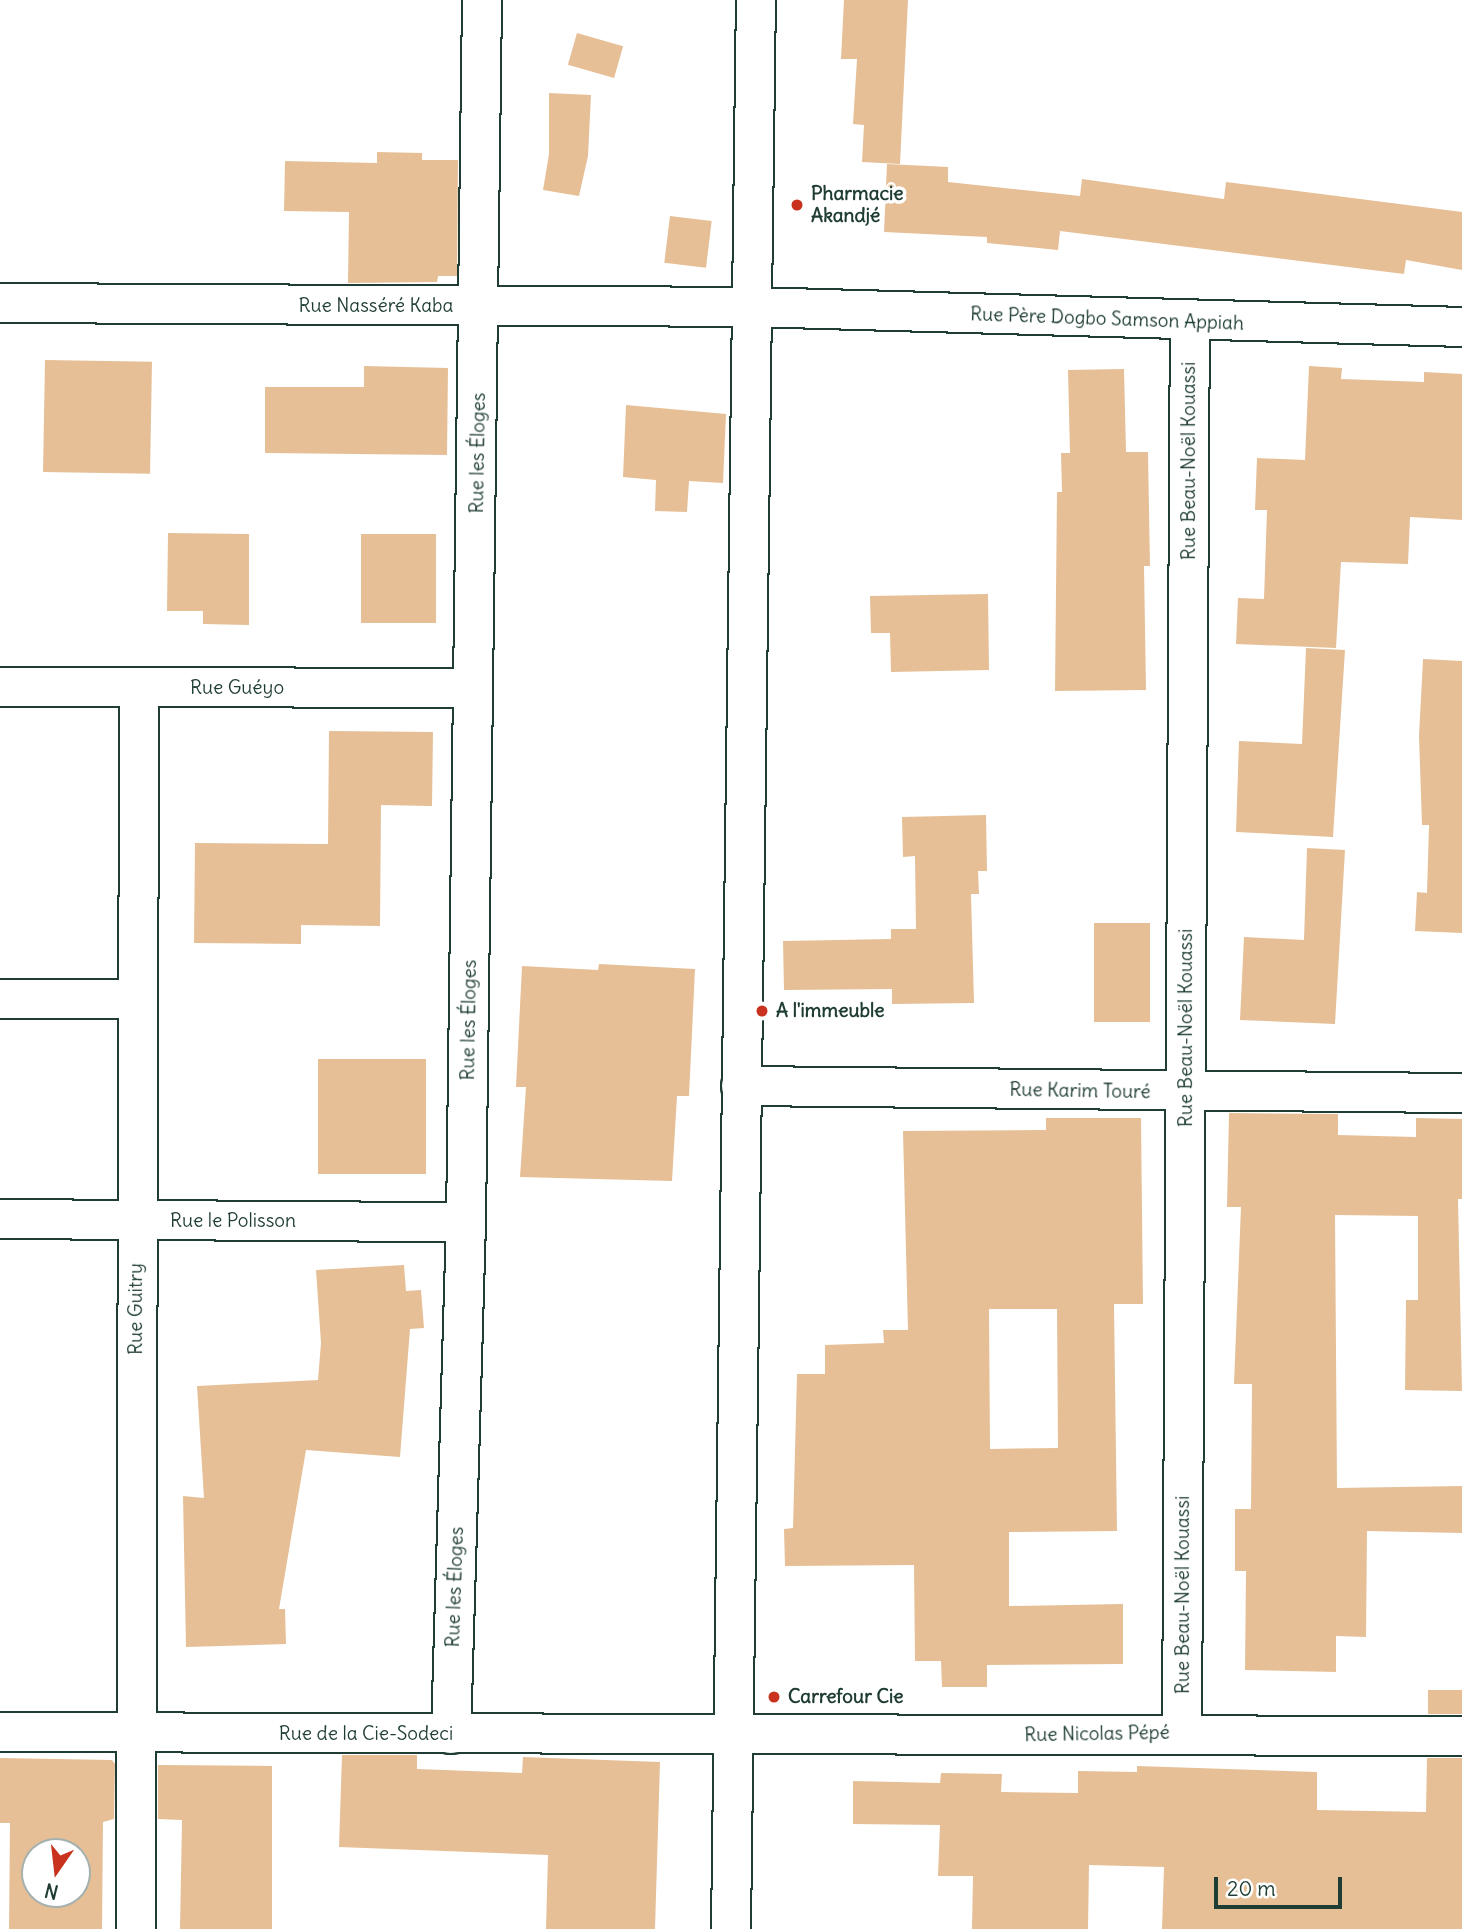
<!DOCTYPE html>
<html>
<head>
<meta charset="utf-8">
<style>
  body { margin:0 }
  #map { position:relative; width:1462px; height:1929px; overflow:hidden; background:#fff; font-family:Delius,sans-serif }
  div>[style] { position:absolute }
  .building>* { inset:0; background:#e6bf96; transform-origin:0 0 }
  .roads { filter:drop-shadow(2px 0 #1f3d34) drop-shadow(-2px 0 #1f3d34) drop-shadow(0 2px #1f3d34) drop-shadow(0 -2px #1f3d34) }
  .street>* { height:38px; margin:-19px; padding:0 19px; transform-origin:19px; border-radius:19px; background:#fff }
  .secondary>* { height:38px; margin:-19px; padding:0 19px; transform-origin:19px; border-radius:19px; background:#fff }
  .dots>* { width:19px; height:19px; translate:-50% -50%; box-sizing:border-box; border:4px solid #fff; border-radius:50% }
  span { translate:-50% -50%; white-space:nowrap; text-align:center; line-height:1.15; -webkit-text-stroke:7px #fff; paint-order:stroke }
  .poi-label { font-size:19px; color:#1f3d34; font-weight:700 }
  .left { translate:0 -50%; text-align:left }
  .street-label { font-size:19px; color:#1f3d34 }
  .north { position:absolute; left:21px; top:1838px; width:70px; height:70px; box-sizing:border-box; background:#fff; border:2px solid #a5b1ae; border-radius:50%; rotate:194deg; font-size:19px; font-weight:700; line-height:28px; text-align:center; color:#1f3d34 }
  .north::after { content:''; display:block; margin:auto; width:24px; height:32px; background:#c8321e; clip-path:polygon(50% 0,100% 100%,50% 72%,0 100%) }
  .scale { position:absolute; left:1214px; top:1877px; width:128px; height:32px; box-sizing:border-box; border:4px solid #1f3d34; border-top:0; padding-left:9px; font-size:21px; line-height:24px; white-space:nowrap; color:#1f3d34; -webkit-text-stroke:5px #fff; paint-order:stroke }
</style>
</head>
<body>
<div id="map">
  <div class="building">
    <div style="clip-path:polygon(844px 0,908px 0,900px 164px,862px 162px,864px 125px,853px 124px,857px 59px,841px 59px)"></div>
    <div style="left:577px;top:33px;width:48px;height:33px;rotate:16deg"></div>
    <div style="clip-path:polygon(549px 93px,591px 95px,588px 156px,579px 196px,543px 190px,549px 154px)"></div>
    <div style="clip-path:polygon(377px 152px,422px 153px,422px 160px,458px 160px,457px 276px,438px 276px,437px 282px,348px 283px,349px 212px,284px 211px,285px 161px,377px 163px)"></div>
    <div style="clip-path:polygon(887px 164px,948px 167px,948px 182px,1080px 196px,1082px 179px,1224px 199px,1226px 182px,1462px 212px,1462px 270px,1406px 260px,1404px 274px,1060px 231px,1058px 250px,987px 243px,987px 237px,884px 232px)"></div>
    <div style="left:670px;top:216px;width:42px;height:47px;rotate:7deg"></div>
    <div style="left:45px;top:360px;width:107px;height:112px;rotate:1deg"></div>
    <div style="clip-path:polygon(364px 366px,448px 368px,447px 455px,265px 453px,265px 387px,364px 387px)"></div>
    <div style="clip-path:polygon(1309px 366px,1342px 368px,1341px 379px,1424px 382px,1424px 372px,1462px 374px,1462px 520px,1410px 517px,1408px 564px,1341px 562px,1336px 648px,1236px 644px,1238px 598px,1264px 599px,1267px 510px,1255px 510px,1257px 458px,1305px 460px)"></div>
    <div style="clip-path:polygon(1124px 369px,1126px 452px,1148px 452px,1150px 566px,1144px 566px,1146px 690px,1055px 691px,1057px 492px,1062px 492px,1061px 453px,1070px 453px,1068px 370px)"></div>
    <div style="clip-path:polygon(626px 405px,726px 414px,723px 483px,689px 481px,687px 512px,655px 511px,656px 480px,623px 477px)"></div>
    <div style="clip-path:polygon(168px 533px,249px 534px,249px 625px,203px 624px,203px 611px,167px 611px)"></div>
    <div style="left:361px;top:534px;width:75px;height:89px"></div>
    <div style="clip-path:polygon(988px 594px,989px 670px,891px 672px,890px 633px,871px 633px,870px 596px)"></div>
    <div style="clip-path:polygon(1306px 648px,1345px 650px,1333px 837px,1236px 832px,1239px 741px,1302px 744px)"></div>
    <div style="clip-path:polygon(1423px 659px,1462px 661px,1462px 933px,1415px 931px,1417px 892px,1427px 893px,1429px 825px,1422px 825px,1419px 736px)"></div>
    <div style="clip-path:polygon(329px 731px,433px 732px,432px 806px,381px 805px,380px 926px,301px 925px,301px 944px,194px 943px,195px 843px,328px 844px)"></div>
    <div style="clip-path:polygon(986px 815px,987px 871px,978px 871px,979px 894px,971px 894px,974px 1003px,892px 1004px,892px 989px,784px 990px,783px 941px,891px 939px,891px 929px,916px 929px,915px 856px,903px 857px,902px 817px)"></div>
    <div style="clip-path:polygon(1307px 848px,1345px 850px,1335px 1024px,1240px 1020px,1244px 937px,1304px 940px)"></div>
    <div style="left:1094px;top:923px;width:56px;height:99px"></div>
    <div style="clip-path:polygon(599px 964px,695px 969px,689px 1096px,677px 1096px,672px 1181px,520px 1177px,526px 1087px,516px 1087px,522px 966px,598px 970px)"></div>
    <div style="left:318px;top:1059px;width:108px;height:115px"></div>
    <div style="clip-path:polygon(1229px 1113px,1338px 1114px,1338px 1135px,1416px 1137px,1416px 1118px,1462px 1119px,1462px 1199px,1458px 1199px,1462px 1391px,1405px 1390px,1406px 1300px,1418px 1300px,1418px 1216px,1335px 1215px,1337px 1488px,1462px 1486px,1462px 1533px,1367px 1531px,1366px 1637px,1336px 1636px,1336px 1672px,1245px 1670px,1246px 1571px,1235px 1571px,1235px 1509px,1251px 1509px,1252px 1384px,1234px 1384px,1241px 1207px,1227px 1207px)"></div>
    <div style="clip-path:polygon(evenodd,1046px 1118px,1141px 1118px,1143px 1304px,1114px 1304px,1117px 1531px,1009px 1532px,1009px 1606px,1123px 1604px,1123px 1664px,987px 1665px,987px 1687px,942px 1687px,941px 1661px,915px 1661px,914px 1565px,785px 1566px,784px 1529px,793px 1528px,797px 1374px,825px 1374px,825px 1345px,884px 1343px,883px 1330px,908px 1330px,903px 1131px,1046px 1130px,1046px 1118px,989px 1309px,1057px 1309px,1058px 1448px,990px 1449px,989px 1309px)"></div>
    <div style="clip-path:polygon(404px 1265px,406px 1291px,421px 1290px,424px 1328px,410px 1329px,400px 1457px,306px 1450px,279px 1609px,285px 1609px,286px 1644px,186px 1647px,183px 1496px,204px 1498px,197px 1386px,318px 1380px,321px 1343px,316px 1270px)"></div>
    <div style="left:1428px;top:1690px;width:34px;height:24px"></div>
    <div style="clip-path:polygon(342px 1755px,417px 1755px,417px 1769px,522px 1773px,523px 1757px,660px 1762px,655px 1929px,546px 1929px,548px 1855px,339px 1847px)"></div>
    <div style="clip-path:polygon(evenodd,0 1758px,112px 1760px,115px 1764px,114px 1819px,103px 1822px,102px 1929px,9px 1929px,10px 1823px,0 1823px,0 1758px,35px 1852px,77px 1852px,77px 1894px,35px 1894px,35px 1852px)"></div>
    <div style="clip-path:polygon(1427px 1758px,1462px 1758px,1462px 1929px,1162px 1929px,1164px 1867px,1089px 1865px,1088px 1929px,972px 1929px,973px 1876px,938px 1876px,940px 1825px,853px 1824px,853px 1781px,940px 1783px,941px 1773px,1002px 1774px,1001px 1792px,1078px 1793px,1078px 1771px,1137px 1772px,1137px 1766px,1317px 1772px,1317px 1810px,1426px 1812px)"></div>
    <div style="clip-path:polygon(158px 1765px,272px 1766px,272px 1929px,180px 1929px,182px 1820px,158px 1819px)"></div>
  </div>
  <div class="roads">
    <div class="street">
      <div style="left:0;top:303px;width:752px;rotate:0.3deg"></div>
      <div style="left:752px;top:307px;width:710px;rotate:1.61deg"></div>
      <div style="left:0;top:687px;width:473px;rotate:0.1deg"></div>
      <div style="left:0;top:999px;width:137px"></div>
      <div style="left:741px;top:1086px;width:721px;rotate:0.56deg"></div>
      <div style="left:0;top:1219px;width:466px;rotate:0.4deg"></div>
      <div style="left:0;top:1732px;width:1462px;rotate:0.16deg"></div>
      <div style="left:1182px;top:1733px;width:1411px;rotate:-89.68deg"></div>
      <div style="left:451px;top:1734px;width:512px;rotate:-88.32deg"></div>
      <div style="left:466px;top:1222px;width:1222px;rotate:-89.25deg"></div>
      <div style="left:136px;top:1929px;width:1241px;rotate:-89.86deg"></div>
    </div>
    <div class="secondary">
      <div style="left:731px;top:1929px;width:1929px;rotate:-89.26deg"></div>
    </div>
  </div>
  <div class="dots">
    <div style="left:797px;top:205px;background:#c8321e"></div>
    <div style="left:762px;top:1011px;background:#c8321e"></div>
    <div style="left:774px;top:1697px;background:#c8321e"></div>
  </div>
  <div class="poi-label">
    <span class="left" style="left:811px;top:205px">Pharmacie<br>Akandjé</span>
    <span class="left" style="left:776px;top:1011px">A l'immeuble</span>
    <span class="left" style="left:788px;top:1697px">Carrefour Cie</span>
  </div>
  <div class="street-label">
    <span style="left:376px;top:306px">Rue Nasséré Kaba</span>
    <span style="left:1107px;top:319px;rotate:2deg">Rue Père Dogbo Samson Appiah</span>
    <span style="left:478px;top:453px;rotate:-89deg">Rue les Éloges</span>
    <span style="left:1189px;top:461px;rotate:-90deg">Rue Beau-Noël Kouassi</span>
    <span style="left:237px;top:688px">Rue Guéyo</span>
    <span style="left:469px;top:1020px;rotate:-89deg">Rue les Éloges</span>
    <span style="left:1186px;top:1028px;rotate:-90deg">Rue Beau-Noël Kouassi</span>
    <span style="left:1080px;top:1091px;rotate:1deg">Rue Karim Touré</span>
    <span style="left:233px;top:1221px">Rue le Polisson</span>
    <span style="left:136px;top:1309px;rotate:-90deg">Rue Guitry</span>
    <span style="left:455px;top:1587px;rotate:-88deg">Rue les Éloges</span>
    <span style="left:1183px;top:1595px;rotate:-90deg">Rue Beau-Noël Kouassi</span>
    <span style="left:366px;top:1734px">Rue de la Cie-Sodeci</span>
    <span style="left:1097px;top:1734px;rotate:-1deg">Rue Nicolas Pépé</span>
  </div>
  <div class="north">N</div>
  <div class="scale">20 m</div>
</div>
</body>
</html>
